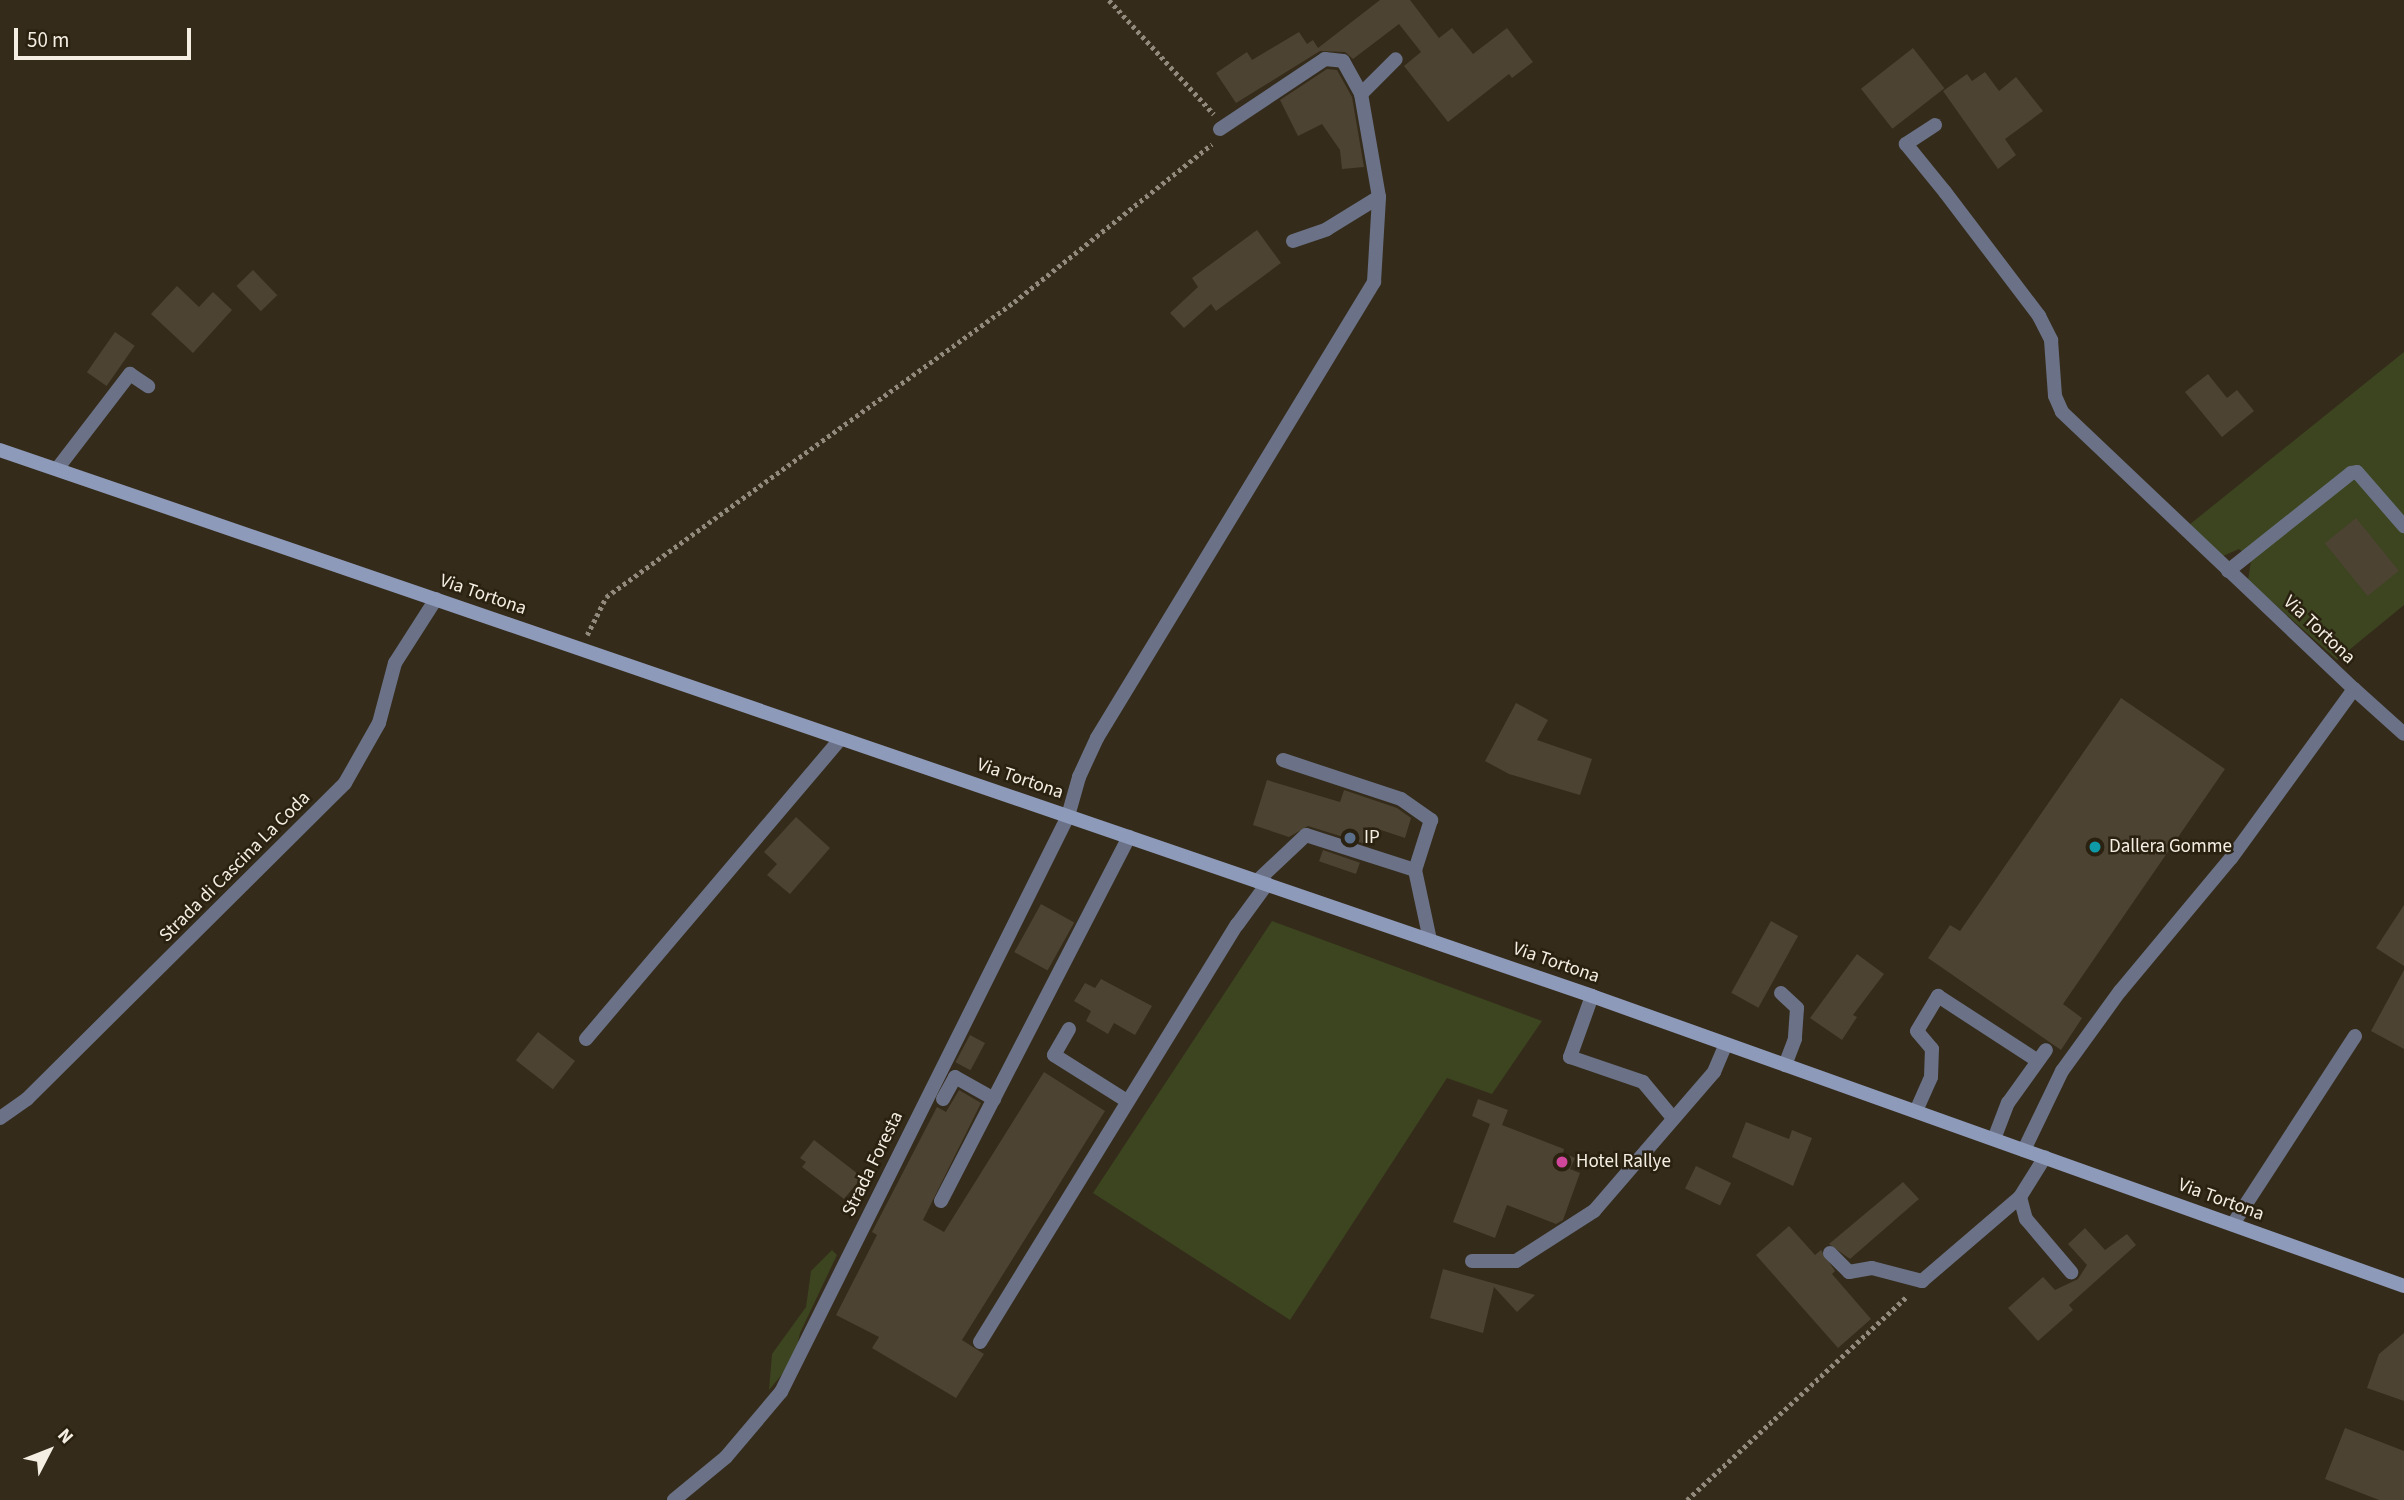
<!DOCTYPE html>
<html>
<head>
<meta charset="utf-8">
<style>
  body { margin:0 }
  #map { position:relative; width:2404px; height:1500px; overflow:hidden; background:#342b1a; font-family:"Source Sans 3",sans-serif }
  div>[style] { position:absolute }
  .green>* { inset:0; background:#3c4520 }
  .building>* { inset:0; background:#4d4332; transform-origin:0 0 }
  .path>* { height:4.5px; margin-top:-2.25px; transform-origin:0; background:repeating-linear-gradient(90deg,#928b7d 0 3.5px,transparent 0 7px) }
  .service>* { height:14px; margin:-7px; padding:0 7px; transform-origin:7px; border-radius:7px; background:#6b7287 }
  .minor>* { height:14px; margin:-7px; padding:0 7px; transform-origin:7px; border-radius:7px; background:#6b7287 }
  .secondary>* { height:14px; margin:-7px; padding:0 7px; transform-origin:7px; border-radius:7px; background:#8e9aba }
  .dots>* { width:19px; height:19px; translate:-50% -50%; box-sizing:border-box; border:4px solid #2a2110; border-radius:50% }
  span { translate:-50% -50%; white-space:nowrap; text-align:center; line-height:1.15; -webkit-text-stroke:5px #2a2110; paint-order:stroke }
  .street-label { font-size:19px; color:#f4eee3 }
  .poi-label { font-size:19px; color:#f4eee3 }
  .left { translate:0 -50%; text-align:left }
  .north { position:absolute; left:14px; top:1416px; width:70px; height:70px; -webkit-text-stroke:5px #2a2110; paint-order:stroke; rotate:48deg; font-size:19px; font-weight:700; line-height:28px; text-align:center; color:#f4eee3 }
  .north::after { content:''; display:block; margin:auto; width:24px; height:32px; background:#f4eee3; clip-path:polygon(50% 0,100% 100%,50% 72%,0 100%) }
  .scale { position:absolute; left:14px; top:28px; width:177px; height:32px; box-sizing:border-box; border:4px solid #f4eee3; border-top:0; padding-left:9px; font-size:21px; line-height:24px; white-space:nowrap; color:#f4eee3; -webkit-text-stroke:5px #2a2110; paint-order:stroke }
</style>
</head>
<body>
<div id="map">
  <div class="green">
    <div style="clip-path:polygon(2404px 352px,2404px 605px,2337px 660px,2248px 580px,2251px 561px,2246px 555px,2239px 549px,2223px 556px,2189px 525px)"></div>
    <div style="clip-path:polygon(1272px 921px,1542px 1021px,1492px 1094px,1447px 1078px,1290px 1320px,1093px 1193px)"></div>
    <div style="clip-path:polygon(832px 1250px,837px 1255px,800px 1333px,794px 1360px,769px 1390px,772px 1354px,806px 1307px,811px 1271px)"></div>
  </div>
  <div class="building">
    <div style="clip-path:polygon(1380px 0,1410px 0,1439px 38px,1452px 28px,1473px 54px,1507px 28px,1533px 62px,1512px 78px,1509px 74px,1448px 122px,1404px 66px,1421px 52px,1399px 24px,1353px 59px,1345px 52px,1320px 51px,1236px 103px,1216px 73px,1247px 52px,1252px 60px,1299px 32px,1307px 44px,1313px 40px,1318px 48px)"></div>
    <div style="left:1913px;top:48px;width:51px;height:66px;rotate:52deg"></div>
    <div style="clip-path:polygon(1327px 69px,1337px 70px,1352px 97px,1364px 167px,1342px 169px,1340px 150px,1322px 124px,1298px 136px,1280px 100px)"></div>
    <div style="clip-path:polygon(1985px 72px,1999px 91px,2016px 77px,2043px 111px,2005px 139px,2016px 155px,1998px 169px,1943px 91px,1967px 74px,1972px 81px)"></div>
    <div style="clip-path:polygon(1257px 230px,1281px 263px,1216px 311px,1211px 304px,1184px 328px,1170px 313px,1198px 287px,1192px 278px)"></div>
    <div style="left:253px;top:270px;width:35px;height:23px;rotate:46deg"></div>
    <div style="clip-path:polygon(177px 286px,199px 307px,213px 292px,232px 310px,193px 353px,151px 314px)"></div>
    <div style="left:115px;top:332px;width:24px;height:49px;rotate:35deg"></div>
    <div style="clip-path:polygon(2208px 374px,2227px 398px,2237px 390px,2254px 411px,2222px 437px,2185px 392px)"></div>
    <div style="left:2356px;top:518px;width:68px;height:40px;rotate:51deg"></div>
    <div style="clip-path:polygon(2121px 698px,2225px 769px,2063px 1004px,2082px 1018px,2061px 1050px,1928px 958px,1950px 925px,1960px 931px)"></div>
    <div style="clip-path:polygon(1516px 703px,1548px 720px,1537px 740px,1592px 759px,1580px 795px,1509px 774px,1485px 761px)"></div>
    <div style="clip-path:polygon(1267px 780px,1340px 802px,1344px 790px,1397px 808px,1411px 818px,1405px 838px,1372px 827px,1366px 844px,1308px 826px,1289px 837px,1253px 825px)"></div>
    <div style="clip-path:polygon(796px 817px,830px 848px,790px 894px,767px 875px,777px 864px,764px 852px)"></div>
    <div style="left:1323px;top:850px;width:39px;height:12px;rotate:19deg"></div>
    <div style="left:1041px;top:904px;width:38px;height:55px;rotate:29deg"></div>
    <div style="clip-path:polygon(2404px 905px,2404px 966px,2376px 948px)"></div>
    <div style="left:1771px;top:921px;width:31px;height:82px;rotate:29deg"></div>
    <div style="clip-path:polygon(1857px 954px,1884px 974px,1853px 1015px,1857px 1017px,1842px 1040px,1810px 1018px)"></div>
    <div style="clip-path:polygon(2404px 970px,2404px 1049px,2371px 1031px)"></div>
    <div style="clip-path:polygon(1101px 979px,1152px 1006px,1135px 1035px,1114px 1023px,1108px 1034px,1086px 1021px,1091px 1011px,1074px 1001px,1085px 983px,1095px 988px)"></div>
    <div style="left:538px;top:1032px;width:47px;height:36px;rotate:38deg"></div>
    <div style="left:970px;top:1035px;width:17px;height:31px;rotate:28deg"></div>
    <div style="clip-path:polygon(1044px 1072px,1105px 1111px,962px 1340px,984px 1354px,956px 1398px,872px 1348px,879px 1337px,836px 1315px,877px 1235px,872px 1232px,937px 1107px,946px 1112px,959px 1090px,981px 1103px,923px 1220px,944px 1232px)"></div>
    <div style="clip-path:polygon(1478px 1099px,1508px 1110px,1502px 1125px,1564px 1149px,1563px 1153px,1575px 1158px,1570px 1169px,1580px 1173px,1563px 1220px,1556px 1224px,1507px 1205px,1495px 1238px,1453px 1222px,1490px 1124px,1472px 1116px)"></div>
    <div style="clip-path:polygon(1746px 1122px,1789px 1139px,1792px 1130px,1812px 1138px,1793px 1186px,1732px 1157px)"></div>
    <div style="clip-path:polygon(814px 1140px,862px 1177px,844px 1199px,802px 1167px,806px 1162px,800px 1158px)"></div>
    <div style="left:1696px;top:1166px;width:39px;height:25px;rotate:26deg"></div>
    <div style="clip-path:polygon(1903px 1182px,1919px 1199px,1850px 1259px,1829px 1244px)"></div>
    <div style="clip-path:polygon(1789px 1226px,1815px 1255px,1821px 1250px,1835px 1271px,1832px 1274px,1871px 1319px,1838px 1348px,1756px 1255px)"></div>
    <div style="clip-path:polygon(2085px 1228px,2105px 1250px,2127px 1234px,2136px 1245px,2069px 1305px,2073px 1310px,2038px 1341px,2008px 1308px,2043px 1277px,2055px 1290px,2078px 1279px,2087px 1265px,2068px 1244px)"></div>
    <div style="clip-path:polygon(1443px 1269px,1535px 1295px,1517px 1312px,1494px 1287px,1483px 1333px,1430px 1318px)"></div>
    <div style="clip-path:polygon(2404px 1333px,2404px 1401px,2367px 1388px,2379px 1354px)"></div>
    <div style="clip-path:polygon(2345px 1428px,2404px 1451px,2404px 1500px,2379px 1500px,2325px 1479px)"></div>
  </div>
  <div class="path">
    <div style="left:1109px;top:0;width:155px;rotate:47.4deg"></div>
    <div style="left:587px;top:635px;width:42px;rotate:-63.4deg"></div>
    <div style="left:606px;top:597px;width:503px;rotate:-35.87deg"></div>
    <div style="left:1014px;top:302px;width:253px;rotate:-38.6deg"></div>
    <div style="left:1687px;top:1500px;width:300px;rotate:-42.8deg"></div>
  </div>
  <div class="service">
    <div style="left:1935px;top:125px;width:35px;rotate:147deg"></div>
    <div style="left:1906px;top:144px;width:62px;rotate:50.9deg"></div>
    <div style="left:1220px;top:129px;width:126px;rotate:-33.7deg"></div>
    <div style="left:1325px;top:59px;width:18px;rotate:6deg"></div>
    <div style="left:1343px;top:61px;width:38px;rotate:61deg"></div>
    <div style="left:1293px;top:241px;width:36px;rotate:-19deg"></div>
    <div style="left:1327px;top:229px;width:61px;rotate:-31.6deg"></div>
    <div style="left:57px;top:469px;width:120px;rotate:-52.5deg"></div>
    <div style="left:130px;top:374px;width:22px;rotate:34deg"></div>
    <div style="left:2228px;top:571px;width:157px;rotate:-38.5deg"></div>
    <div style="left:2351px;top:473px;width:6px;rotate:-9deg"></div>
    <div style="left:2357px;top:472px;width:72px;rotate:49deg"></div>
    <div style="left:2354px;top:689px;width:67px;rotate:42deg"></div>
    <div style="left:1283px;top:760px;width:124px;rotate:18.3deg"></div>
    <div style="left:1401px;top:799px;width:37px;rotate:35deg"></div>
    <div style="left:1431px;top:820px;width:52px;rotate:107.7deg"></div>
    <div style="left:1068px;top:816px;width:41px;rotate:-74.2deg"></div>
    <div style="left:1079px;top:777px;width:43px;rotate:-65.2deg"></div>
    <div style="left:1097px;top:738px;width:534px;rotate:-58.72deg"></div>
    <div style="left:1374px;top:282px;width:85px;rotate:-86.6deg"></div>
    <div style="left:1379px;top:197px;width:105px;rotate:-99.9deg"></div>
    <div style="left:1361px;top:94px;width:49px;rotate:-45deg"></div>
    <div style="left:1257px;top:881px;width:67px;rotate:-43.2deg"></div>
    <div style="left:1306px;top:835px;width:114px;rotate:17.8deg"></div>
    <div style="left:1415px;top:870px;width:72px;rotate:77.9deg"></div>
    <div style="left:1781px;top:993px;width:22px;rotate:43deg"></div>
    <div style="left:1797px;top:1008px;width:31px;rotate:94deg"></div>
    <div style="left:1795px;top:1039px;width:28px;rotate:111deg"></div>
    <div style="left:1592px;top:996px;width:65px;rotate:109.8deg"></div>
    <div style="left:1570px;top:1057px;width:77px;rotate:18.9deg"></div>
    <div style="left:1643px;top:1082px;width:47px;rotate:50.2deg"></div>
    <div style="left:1069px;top:1029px;width:30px;rotate:120deg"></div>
    <div style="left:1054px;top:1055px;width:86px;rotate:32.2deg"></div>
    <div style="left:586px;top:1039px;width:394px;rotate:-49.7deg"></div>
    <div style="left:943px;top:1099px;width:25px;rotate:-61deg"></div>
    <div style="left:955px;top:1077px;width:45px;rotate:29.4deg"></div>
    <div style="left:1916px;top:1111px;width:37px;rotate:-66deg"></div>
    <div style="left:1931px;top:1077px;width:28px;rotate:-88deg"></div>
    <div style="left:1932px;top:1049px;width:23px;rotate:-130deg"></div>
    <div style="left:1917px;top:1031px;width:41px;rotate:-59deg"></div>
    <div style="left:1938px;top:996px;width:119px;rotate:33deg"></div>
    <div style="left:1994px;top:1139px;width:39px;rotate:-69deg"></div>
    <div style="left:2008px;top:1103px;width:65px;rotate:-54.4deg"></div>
    <div style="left:2020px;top:1197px;width:23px;rotate:75deg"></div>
    <div style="left:2026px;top:1219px;width:70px;rotate:49.7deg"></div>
    <div style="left:941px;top:1201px;width:410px;rotate:-62.7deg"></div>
    <div style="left:2233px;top:1224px;width:224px;rotate:-57deg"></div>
    <div style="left:1830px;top:1253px;width:27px;rotate:45deg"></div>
    <div style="left:1849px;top:1272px;width:23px;rotate:-10deg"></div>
    <div style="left:1872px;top:1268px;width:52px;rotate:14.6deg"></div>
    <div style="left:1922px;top:1281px;width:129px;rotate:-40.6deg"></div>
    <div style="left:2020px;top:1197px;width:47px;rotate:-58deg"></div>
    <div style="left:1472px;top:1261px;width:44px"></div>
    <div style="left:1516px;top:1261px;width:93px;rotate:-32.7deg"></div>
    <div style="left:1594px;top:1211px;width:184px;rotate:-49.2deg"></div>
    <div style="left:1714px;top:1072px;width:30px;rotate:-67deg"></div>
    <div style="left:980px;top:1342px;width:490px;rotate:-58.4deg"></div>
    <div style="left:1237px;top:925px;width:51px;rotate:-53.8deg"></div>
  </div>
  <div class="minor">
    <div style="left:1945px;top:192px;width:156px;rotate:52.8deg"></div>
    <div style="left:2039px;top:316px;width:27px;rotate:63deg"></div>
    <div style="left:2051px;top:340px;width:56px;rotate:85.9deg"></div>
    <div style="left:2055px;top:396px;width:17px;rotate:66deg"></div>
    <div style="left:2062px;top:412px;width:402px;rotate:43.5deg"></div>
    <div style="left:2354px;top:689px;width:209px;rotate:126deg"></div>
    <div style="left:2231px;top:858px;width:173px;rotate:129.8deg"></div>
    <div style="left:2120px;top:991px;width:99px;rotate:125.9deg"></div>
    <div style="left:2062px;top:1071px;width:88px;rotate:115.7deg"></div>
    <div style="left:0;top:1118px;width:33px;rotate:-35deg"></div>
    <div style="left:27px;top:1099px;width:448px;rotate:-44.8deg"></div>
    <div style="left:345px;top:783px;width:69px;rotate:-60.5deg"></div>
    <div style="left:379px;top:723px;width:62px;rotate:-75.1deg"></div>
    <div style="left:395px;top:663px;width:76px;rotate:-57.4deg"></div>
    <div style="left:674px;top:1500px;width:67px;rotate:-39.6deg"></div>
    <div style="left:726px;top:1457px;width:85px;rotate:-49.8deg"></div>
    <div style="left:781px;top:1392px;width:644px;rotate:-63.51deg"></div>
  </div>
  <div class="secondary">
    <div style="left:0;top:450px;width:1683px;rotate:18.93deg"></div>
    <div style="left:1592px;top:996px;width:862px;rotate:19.65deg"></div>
  </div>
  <div class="dots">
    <div style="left:1350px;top:838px;background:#5c6f8a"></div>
    <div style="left:2095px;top:847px;background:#0f9aa8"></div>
    <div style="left:1562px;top:1162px;background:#d1479c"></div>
  </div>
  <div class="street-label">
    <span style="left:483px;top:595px;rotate:19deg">Via Tortona</span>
    <span style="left:2319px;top:630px;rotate:43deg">Via Tortona</span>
    <span style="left:1020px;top:779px;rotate:19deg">Via Tortona</span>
    <span style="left:235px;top:867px;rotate:-45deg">Strada di Cascina La Coda</span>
    <span style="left:1556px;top:963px;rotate:19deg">Via Tortona</span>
    <span style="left:873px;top:1164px;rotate:-64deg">Strada Foresta</span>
    <span style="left:2221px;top:1200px;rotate:20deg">Via Tortona</span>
  </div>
  <div class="poi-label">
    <span class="left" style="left:1364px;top:838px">IP</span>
    <span class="left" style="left:2109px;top:847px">Dallera Gomme</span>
    <span class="left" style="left:1576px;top:1162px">Hotel Rallye</span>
  </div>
  <div class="north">N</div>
  <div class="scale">50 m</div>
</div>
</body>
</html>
